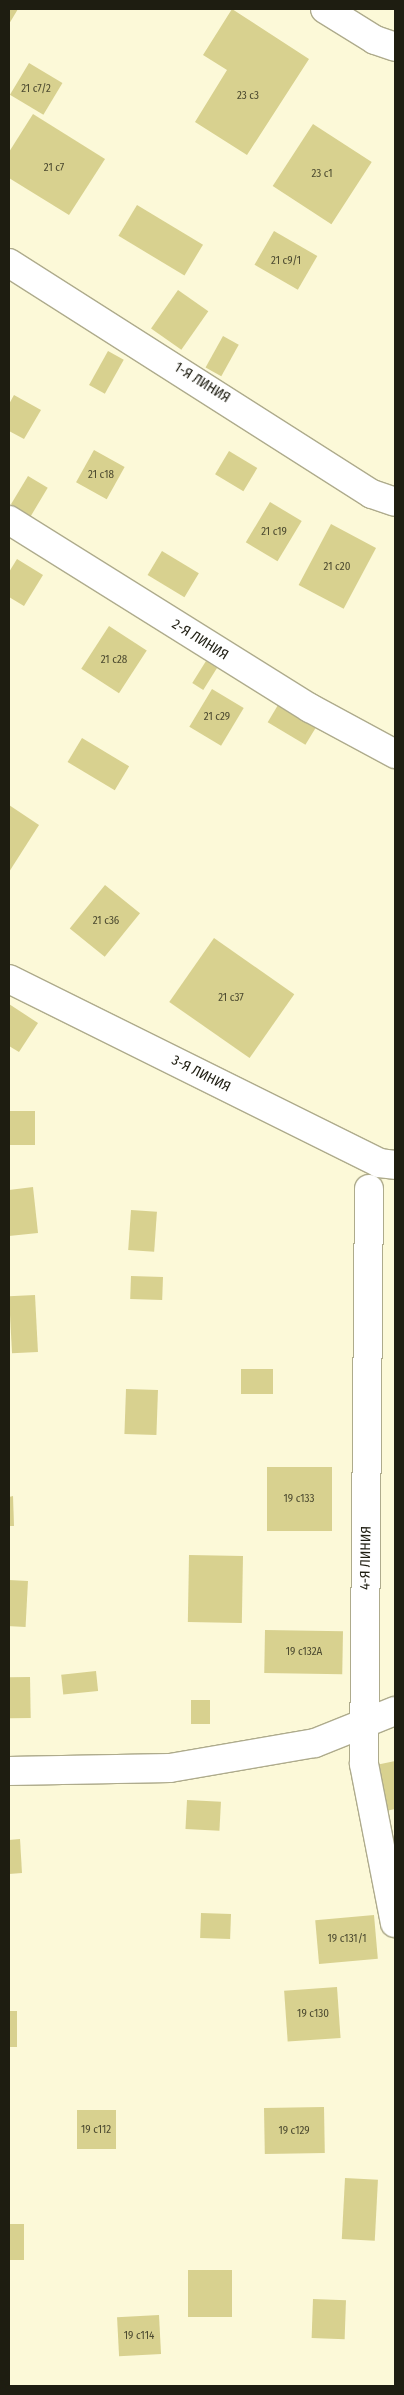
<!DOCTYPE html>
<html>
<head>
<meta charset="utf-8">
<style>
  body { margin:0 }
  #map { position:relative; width:404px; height:2395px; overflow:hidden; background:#fcf9d8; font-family:"Fira Sans Condensed",sans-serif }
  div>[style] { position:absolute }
  .building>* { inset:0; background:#d8d18f; transform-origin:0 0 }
  .roads { filter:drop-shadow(1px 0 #aeab8c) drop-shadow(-1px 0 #aeab8c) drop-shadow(0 1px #aeab8c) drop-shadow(0 -1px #aeab8c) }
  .street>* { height:28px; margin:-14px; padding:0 14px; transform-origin:14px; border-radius:14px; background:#fff }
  span { translate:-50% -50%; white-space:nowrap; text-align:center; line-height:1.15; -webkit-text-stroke:4px #fff; paint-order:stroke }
  .number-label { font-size:11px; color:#4c4a30 }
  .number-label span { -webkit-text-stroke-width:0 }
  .street-label { font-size:14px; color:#1e1d11 }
  .frame { position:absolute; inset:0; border:10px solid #1e1d11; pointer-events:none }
</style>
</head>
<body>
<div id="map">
  <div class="building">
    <div style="clip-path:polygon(9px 9px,18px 9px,9px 24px)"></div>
    <div style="clip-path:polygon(232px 9px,309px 59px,247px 155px,195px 122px,227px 70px,203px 55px)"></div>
    <div style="left:29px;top:63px;width:39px;height:37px;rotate:31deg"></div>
    <div style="clip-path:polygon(33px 114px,105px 159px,69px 215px,9px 178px,9px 152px)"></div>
    <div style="left:313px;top:124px;width:70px;height:74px;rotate:33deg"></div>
    <div style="left:137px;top:205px;width:77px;height:36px;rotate:31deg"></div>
    <div style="left:274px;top:231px;width:50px;height:39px;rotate:30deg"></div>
    <div style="left:178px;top:290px;width:37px;height:47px;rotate:35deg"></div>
    <div style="left:223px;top:336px;width:18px;height:36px;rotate:29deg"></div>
    <div style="left:108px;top:351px;width:18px;height:39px;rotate:29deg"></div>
    <div style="clip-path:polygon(14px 395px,41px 410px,24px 439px,9px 431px,9px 404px)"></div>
    <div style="left:94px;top:450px;width:35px;height:37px;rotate:29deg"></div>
    <div style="left:229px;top:451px;width:33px;height:27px;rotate:31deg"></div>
    <div style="left:28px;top:476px;width:23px;height:33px;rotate:31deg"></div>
    <div style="left:270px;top:502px;width:37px;height:47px;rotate:31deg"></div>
    <div style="left:331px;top:524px;width:51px;height:69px;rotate:28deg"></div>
    <div style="left:162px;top:551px;width:43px;height:28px;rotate:31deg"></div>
    <div style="clip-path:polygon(17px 559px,43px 575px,24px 606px,9px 597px,9px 572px)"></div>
    <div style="left:109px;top:626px;width:45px;height:51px;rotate:33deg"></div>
    <div style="left:206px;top:661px;width:13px;height:26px;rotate:32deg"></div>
    <div style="left:212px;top:689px;width:37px;height:44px;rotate:31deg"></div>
    <div style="left:278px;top:705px;width:44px;height:20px;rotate:31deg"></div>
    <div style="left:82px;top:738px;width:55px;height:28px;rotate:31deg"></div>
    <div style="clip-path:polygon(9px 805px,39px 825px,9px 872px)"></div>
    <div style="left:105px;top:885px;width:45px;height:56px;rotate:39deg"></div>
    <div style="left:214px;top:938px;width:98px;height:78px;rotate:35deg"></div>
    <div style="clip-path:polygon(9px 1004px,38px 1023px,19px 1052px,9px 1046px)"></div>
    <div style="left:9px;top:1111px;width:26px;height:34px"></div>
    <div style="clip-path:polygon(33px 1187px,38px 1233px,9px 1236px,9px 1190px)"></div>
    <div style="left:131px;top:1210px;width:26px;height:40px;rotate:4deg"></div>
    <div style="left:131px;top:1276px;width:32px;height:23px;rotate:2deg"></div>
    <div style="left:35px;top:1295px;width:57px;height:26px;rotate:87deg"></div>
    <div style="left:241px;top:1369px;width:32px;height:25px"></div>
    <div style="left:126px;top:1389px;width:32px;height:45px;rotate:2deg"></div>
    <div style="left:267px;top:1467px;width:65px;height:64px"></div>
    <div style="clip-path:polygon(13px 1496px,14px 1526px,9px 1526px,9px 1497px)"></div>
    <div style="left:189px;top:1555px;width:54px;height:67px;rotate:1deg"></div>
    <div style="left:9px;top:1580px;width:19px;height:46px;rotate:3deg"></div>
    <div style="left:265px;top:1630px;width:78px;height:43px;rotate:1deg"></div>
    <div style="left:96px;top:1671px;width:20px;height:35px;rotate:84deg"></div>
    <div style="left:30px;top:1677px;width:41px;height:21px;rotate:89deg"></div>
    <div style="left:191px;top:1700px;width:19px;height:24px"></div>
    <div style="clip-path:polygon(395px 1761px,395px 1809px,386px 1811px,376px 1765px)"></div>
    <div style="left:187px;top:1800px;width:34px;height:29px;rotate:3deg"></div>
    <div style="clip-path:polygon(20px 1839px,22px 1873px,9px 1874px,9px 1840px)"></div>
    <div style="left:201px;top:1913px;width:30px;height:25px;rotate:2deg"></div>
    <div style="left:374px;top:1915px;width:44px;height:59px;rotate:85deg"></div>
    <div style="left:337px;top:1987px;width:51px;height:53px;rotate:86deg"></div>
    <div style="left:9px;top:2011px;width:8px;height:36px"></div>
    <div style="left:324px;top:2107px;width:46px;height:60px;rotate:89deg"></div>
    <div style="left:77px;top:2110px;width:39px;height:39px"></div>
    <div style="left:345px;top:2178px;width:33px;height:61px;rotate:3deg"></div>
    <div style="left:9px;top:2224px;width:15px;height:36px"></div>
    <div style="left:188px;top:2270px;width:44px;height:47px"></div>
    <div style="left:313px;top:2299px;width:33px;height:39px;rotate:2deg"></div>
    <div style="left:159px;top:2315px;width:39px;height:42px;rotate:87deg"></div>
  </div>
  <div class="roads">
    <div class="street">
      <div style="left:325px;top:9px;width:59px;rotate:31.8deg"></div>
      <div style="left:375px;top:40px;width:21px;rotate:19deg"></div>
      <div style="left:9px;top:263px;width:430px;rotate:32.5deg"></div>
      <div style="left:372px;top:494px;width:24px;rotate:19deg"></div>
      <div style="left:9px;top:520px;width:355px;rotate:32deg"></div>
      <div style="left:310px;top:708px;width:97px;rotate:28.4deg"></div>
      <div style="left:9px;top:979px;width:413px;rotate:26.4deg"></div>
      <div style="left:379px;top:1163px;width:16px;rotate:7deg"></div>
      <div style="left:369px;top:1189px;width:575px;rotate:90.5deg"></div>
      <div style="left:364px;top:1764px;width:162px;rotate:79deg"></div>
      <div style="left:9px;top:1771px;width:161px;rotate:-1.1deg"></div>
      <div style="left:170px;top:1768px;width:147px;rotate:-9.8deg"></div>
      <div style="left:315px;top:1743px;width:86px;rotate:-21.8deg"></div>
    </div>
  </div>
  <div class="number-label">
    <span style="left:36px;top:89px">21 с7/2</span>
    <span style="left:248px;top:96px">23 с3</span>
    <span style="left:54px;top:168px">21 с7</span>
    <span style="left:322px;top:174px">23 с1</span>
    <span style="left:286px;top:261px">21 с9/1</span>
    <span style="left:101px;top:475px">21 с18</span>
    <span style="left:274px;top:532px">21 с19</span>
    <span style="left:337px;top:567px">21 с20</span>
    <span style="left:114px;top:660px">21 с28</span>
    <span style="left:217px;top:717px">21 с29</span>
    <span style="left:106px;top:921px">21 с36</span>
    <span style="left:231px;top:998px">21 с37</span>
    <span style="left:299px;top:1499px">19 с133</span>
    <span style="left:304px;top:1652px">19 с132А</span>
    <span style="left:347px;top:1939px">19 с131/1</span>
    <span style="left:313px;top:2014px">19 с130</span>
    <span style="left:96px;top:2130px">19 с112</span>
    <span style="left:294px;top:2131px">19 с129</span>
    <span style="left:139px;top:2336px">19 с114</span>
  </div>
  <div class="street-label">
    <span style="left:202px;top:383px;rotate:32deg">1-Я ЛИНИЯ</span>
    <span style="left:200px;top:640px;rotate:32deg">2-Я ЛИНИЯ</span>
    <span style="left:201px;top:1074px;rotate:27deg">3-Я ЛИНИЯ</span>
    <span style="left:366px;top:1558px;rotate:-89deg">4-Я ЛИНИЯ</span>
  </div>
  <div class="frame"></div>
</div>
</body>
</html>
